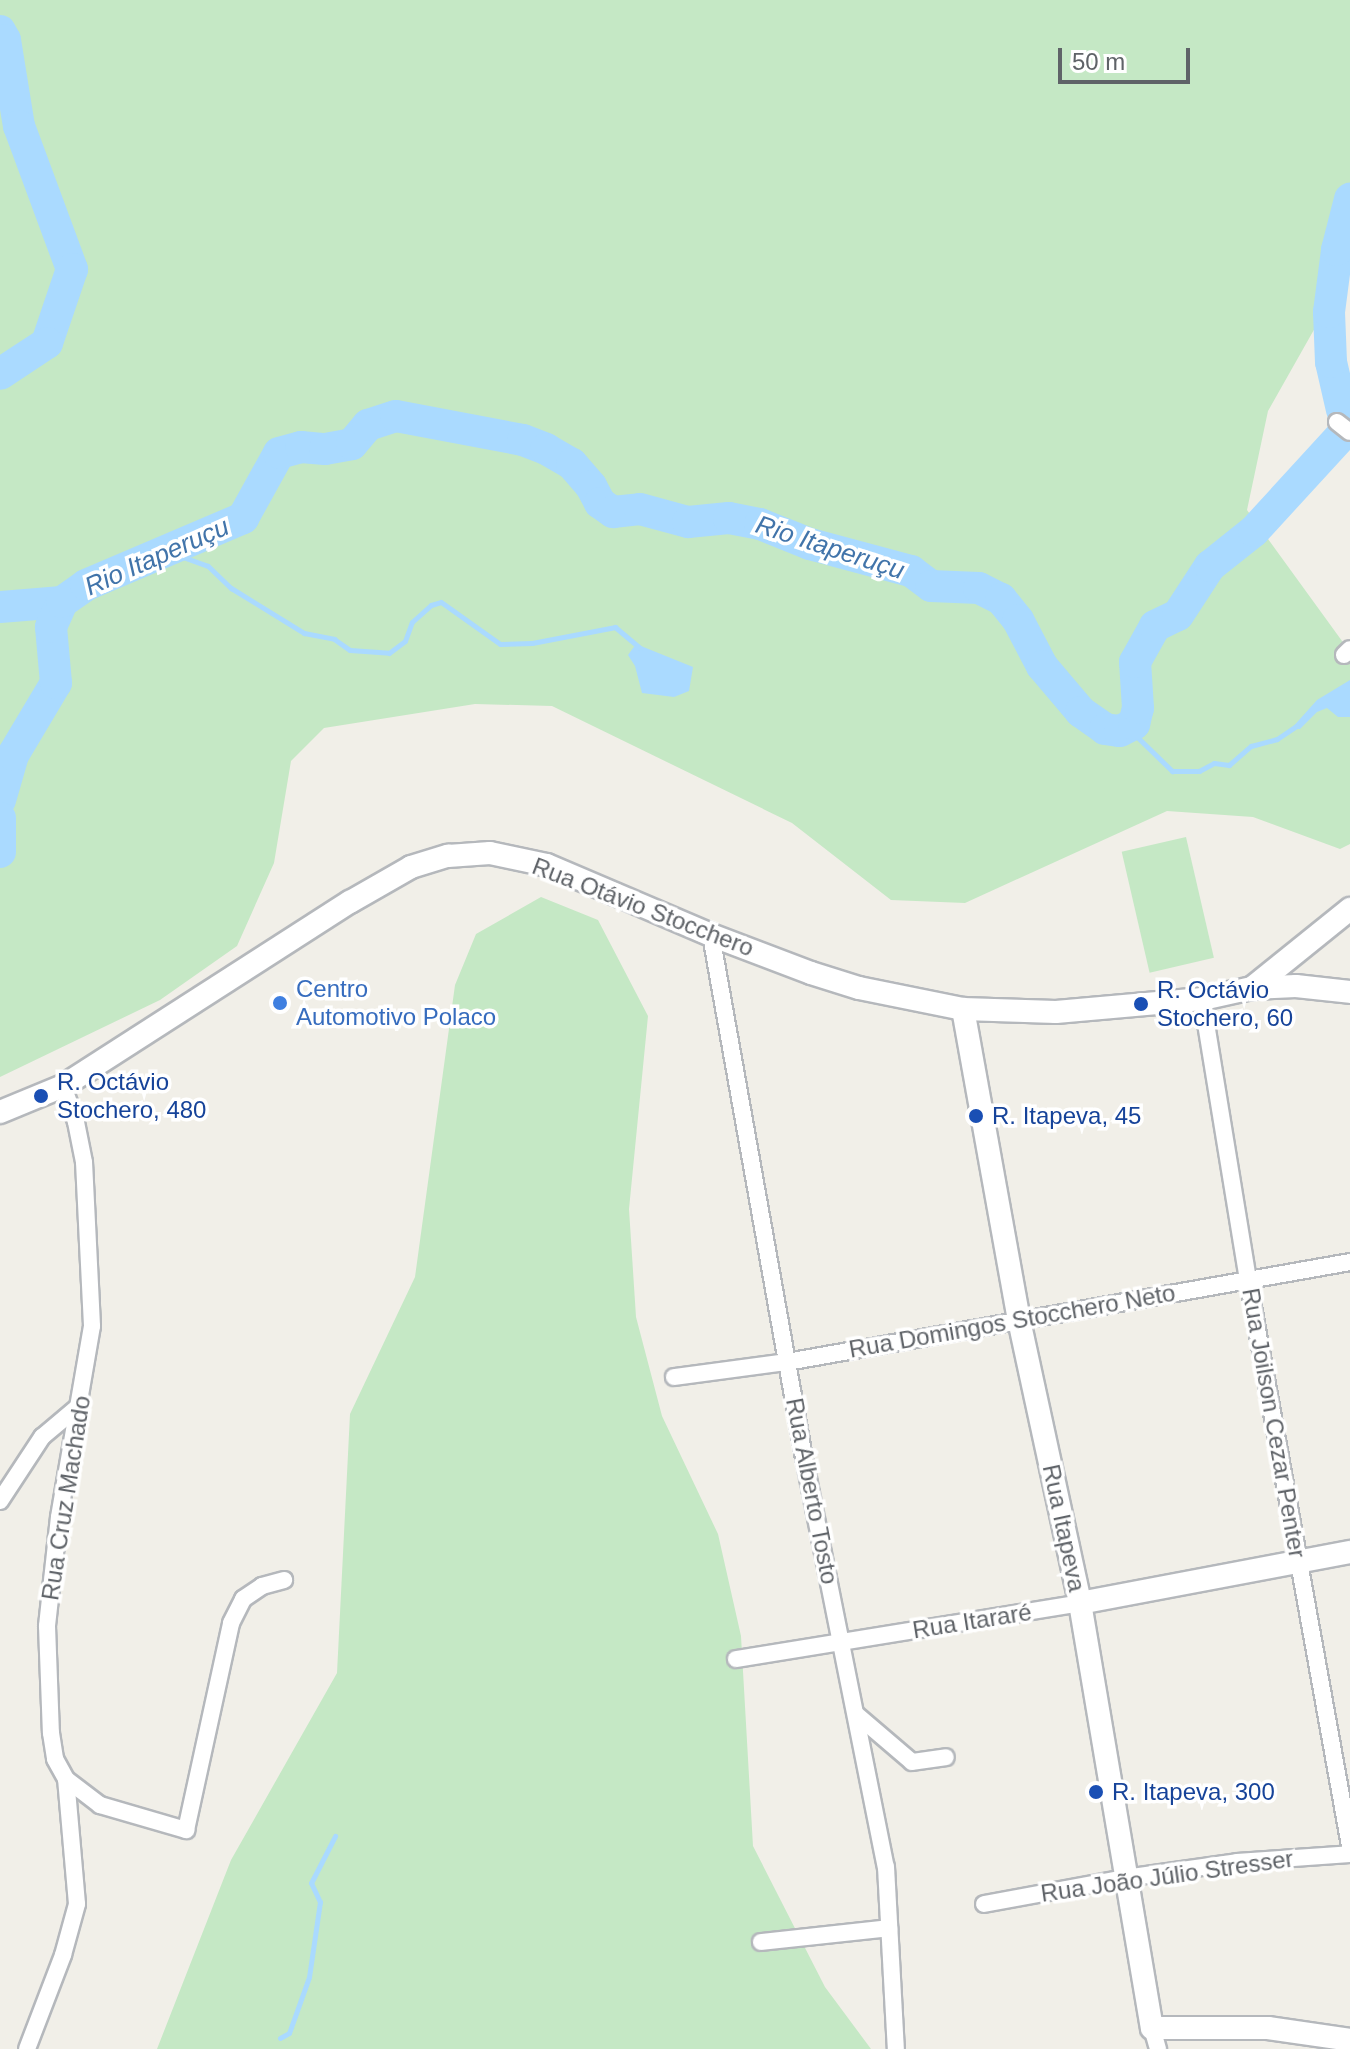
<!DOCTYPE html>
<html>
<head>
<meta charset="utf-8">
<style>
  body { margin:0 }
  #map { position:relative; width:1350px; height:2049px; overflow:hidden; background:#f1efe8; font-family:Helvetica,sans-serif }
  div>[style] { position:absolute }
  .green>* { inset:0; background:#c5e8c5; transform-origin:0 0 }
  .water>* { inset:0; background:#aadaff }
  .stream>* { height:5px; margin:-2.5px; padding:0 2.5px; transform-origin:2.5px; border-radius:2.5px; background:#aadaff }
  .river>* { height:32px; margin:-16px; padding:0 16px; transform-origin:16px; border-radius:16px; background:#aadaff }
  .roads { filter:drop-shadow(2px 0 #b5b8bc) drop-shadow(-2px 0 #b5b8bc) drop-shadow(0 2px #b5b8bc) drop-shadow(0 -2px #b5b8bc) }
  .street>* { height:16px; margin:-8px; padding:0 8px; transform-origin:8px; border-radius:8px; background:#fff }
  .secondary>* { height:22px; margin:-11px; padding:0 11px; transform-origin:11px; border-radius:11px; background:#fff }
  .dots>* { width:22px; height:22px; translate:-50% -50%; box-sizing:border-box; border:4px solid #fff; border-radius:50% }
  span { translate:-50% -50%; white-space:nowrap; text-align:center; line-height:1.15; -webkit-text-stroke:7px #fff; paint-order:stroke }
  .street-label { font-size:24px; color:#5f6368 }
  .shop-label { font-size:24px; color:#366cbe }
  .left { translate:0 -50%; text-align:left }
  .transit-label { font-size:24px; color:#164399 }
  .water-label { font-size:26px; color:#4174aa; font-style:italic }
  .scale { position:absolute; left:1058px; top:48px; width:132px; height:36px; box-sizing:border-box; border:4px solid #5f6368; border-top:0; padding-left:10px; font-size:24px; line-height:28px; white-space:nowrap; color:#5f6368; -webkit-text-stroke:6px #fff; paint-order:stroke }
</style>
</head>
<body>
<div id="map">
  <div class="green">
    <div style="clip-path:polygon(0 0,1350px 0,1350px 266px,1268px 411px,1247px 510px,1350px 652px,1350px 844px,1340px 849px,1253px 817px,1167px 811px,965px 903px,891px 900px,792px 823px,552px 706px,475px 704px,324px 728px,291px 761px,274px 863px,237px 946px,160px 1000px,0 1077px)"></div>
    <div style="left:1186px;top:837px;width:124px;height:66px;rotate:77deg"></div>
    <div style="clip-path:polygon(541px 897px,598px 920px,648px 1016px,629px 1209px,636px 1317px,662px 1416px,718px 1534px,741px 1636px,753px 1846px,825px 1987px,871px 2049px,157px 2049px,231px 1860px,337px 1673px,350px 1414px,415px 1277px,455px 985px,476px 934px)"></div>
  </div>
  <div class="water">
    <div style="clip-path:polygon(636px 644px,693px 667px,689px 691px,674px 697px,642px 693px,635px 666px,628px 655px)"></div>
    <div style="clip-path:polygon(1350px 680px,1350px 717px,1338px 717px,1327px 708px,1317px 712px,1300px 729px,1291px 729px,1317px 700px)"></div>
  </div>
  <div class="stream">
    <div style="left:169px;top:552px;width:41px;rotate:19.7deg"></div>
    <div style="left:208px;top:566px;width:32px;rotate:44deg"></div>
    <div style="left:231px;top:588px;width:86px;rotate:31.7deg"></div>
    <div style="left:304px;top:633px;width:31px;rotate:11deg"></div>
    <div style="left:334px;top:639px;width:19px;rotate:35deg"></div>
    <div style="left:350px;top:650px;width:39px;rotate:4deg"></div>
    <div style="left:389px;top:653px;width:20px;rotate:-37deg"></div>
    <div style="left:405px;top:641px;width:20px;rotate:-70deg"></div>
    <div style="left:412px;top:622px;width:25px;rotate:-42deg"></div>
    <div style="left:431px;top:605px;width:10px;rotate:-17deg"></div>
    <div style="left:441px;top:602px;width:72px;rotate:35.4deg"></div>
    <div style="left:500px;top:644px;width:32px;rotate:-2deg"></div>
    <div style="left:532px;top:643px;width:85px;rotate:-10.9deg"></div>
    <div style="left:615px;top:627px;width:33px;rotate:40deg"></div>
    <div style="left:1128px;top:728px;width:62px;rotate:44.3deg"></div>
    <div style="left:1172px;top:771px;width:27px"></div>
    <div style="left:1199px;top:771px;width:17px;rotate:-28deg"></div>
    <div style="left:1214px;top:763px;width:15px;rotate:8deg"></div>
    <div style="left:1229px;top:765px;width:29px;rotate:-41deg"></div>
    <div style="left:1251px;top:746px;width:27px;rotate:-15deg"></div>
    <div style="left:1277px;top:739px;width:23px;rotate:-34deg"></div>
    <div style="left:280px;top:2038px;width:10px;rotate:-29deg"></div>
    <div style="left:289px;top:2033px;width:59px;rotate:-70.3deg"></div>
    <div style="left:309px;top:1977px;width:76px;rotate:-81.7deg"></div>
    <div style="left:320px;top:1902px;width:21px;rotate:-115deg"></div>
    <div style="left:311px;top:1883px;width:53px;rotate:-62.9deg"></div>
  </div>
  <div class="river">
    <div style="left:0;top:31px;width:10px;rotate:61deg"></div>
    <div style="left:5px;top:40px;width:87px;rotate:80.8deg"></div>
    <div style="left:19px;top:126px;width:153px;rotate:69.7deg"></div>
    <div style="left:72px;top:269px;width:78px;rotate:108.7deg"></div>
    <div style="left:47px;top:343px;width:56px;rotate:146.6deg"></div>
    <div style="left:1342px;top:410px;width:49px;rotate:-102.9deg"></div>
    <div style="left:1331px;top:362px;width:50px;rotate:-92.3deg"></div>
    <div style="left:1329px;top:312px;width:63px;rotate:-82.6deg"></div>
    <div style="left:1337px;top:250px;width:53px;rotate:-75.7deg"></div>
    <div style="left:0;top:607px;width:62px;rotate:-4.6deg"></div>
    <div style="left:0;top:800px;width:47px;rotate:-73.9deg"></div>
    <div style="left:13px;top:755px;width:84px;rotate:-59.2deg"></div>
    <div style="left:56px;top:683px;width:56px;rotate:-95.1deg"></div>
    <div style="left:51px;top:627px;width:27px;rotate:-66deg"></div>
    <div style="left:62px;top:602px;width:29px;rotate:-35deg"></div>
    <div style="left:86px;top:585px;width:171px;rotate:-23.1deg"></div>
    <div style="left:243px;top:518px;width:74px;rotate:-61deg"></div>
    <div style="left:279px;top:453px;width:23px;rotate:-15deg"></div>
    <div style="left:301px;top:447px;width:24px;rotate:5deg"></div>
    <div style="left:325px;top:449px;width:27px;rotate:-10deg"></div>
    <div style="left:352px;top:444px;width:25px;rotate:-50deg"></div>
    <div style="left:368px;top:425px;width:29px;rotate:-18deg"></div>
    <div style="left:396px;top:416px;width:129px;rotate:10.7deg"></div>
    <div style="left:523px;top:440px;width:25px;rotate:21deg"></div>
    <div style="left:546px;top:449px;width:30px;rotate:30deg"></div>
    <div style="left:572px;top:464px;width:29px;rotate:49deg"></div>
    <div style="left:591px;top:486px;width:19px;rotate:62deg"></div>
    <div style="left:600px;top:503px;width:16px;rotate:35deg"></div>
    <div style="left:613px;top:512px;width:27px;rotate:-6deg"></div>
    <div style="left:640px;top:509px;width:50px;rotate:15.2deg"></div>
    <div style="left:688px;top:522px;width:41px;rotate:-5.6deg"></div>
    <div style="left:729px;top:518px;width:32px;rotate:11deg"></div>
    <div style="left:760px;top:524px;width:54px;rotate:21.8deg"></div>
    <div style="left:810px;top:544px;width:105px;rotate:15deg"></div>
    <div style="left:911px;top:571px;width:25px;rotate:37deg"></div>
    <div style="left:931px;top:586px;width:48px;rotate:2.4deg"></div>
    <div style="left:979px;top:588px;width:25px;rotate:27deg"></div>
    <div style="left:1001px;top:599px;width:27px;rotate:51deg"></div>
    <div style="left:1018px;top:620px;width:52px;rotate:62.4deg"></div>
    <div style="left:1042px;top:666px;width:60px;rotate:49.7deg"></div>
    <div style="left:1081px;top:712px;width:29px;rotate:35deg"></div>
    <div style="left:1105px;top:729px;width:15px;rotate:8deg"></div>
    <div style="left:1120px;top:731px;width:16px;rotate:-27deg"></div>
    <div style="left:1134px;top:724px;width:16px;rotate:-76deg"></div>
    <div style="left:1138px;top:708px;width:46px;rotate:-93.7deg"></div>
    <div style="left:1135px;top:662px;width:41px;rotate:-60.9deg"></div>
    <div style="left:1155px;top:626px;width:25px;rotate:-26deg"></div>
    <div style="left:1178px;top:615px;width:59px;rotate:-56.9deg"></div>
    <div style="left:1210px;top:566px;width:56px;rotate:-38.5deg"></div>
    <div style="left:1254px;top:531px;width:129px;rotate:-47.5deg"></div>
    <div style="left:0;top:818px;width:34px;rotate:90deg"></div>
  </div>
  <div class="roads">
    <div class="street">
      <div style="left:1337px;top:422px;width:16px;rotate:38deg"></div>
      <div style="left:1344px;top:655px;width:8px;rotate:-45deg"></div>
      <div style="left:711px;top:935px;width:536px;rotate:79.91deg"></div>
      <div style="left:805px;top:1463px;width:412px;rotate:78.7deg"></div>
      <div style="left:886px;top:1867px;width:182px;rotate:86.9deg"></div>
      <div style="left:1202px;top:999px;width:284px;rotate:80.7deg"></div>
      <div style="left:1248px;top:1279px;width:576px;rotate:79.8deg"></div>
      <div style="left:63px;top:1086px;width:38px;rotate:70deg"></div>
      <div style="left:76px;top:1122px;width:41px;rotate:78.7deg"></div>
      <div style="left:84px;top:1162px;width:164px;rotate:87.2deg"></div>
      <div style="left:92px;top:1326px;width:194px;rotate:99.8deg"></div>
      <div style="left:59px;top:1517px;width:110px;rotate:96.3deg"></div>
      <div style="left:47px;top:1626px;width:107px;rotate:87.9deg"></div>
      <div style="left:51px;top:1733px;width:26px;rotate:81deg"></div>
      <div style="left:55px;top:1759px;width:23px;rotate:61deg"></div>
      <div style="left:66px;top:1779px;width:43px;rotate:37.4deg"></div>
      <div style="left:100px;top:1805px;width:90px;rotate:16.2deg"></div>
      <div style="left:186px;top:1830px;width:212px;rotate:-77.7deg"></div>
      <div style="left:231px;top:1623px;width:27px;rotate:-63deg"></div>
      <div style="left:243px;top:1599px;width:23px;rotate:-34deg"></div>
      <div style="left:262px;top:1586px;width:23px;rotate:-15deg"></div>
      <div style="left:674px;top:1377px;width:114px;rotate:-7.6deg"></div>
      <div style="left:787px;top:1362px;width:572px;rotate:-10.07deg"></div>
      <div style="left:0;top:1501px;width:77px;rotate:-56.7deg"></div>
      <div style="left:42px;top:1437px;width:50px;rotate:-40.1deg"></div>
      <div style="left:736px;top:1659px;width:349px;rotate:-9.2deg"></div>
      <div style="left:857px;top:1715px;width:72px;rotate:40.5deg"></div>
      <div style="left:912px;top:1762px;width:34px;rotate:-8deg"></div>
      <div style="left:984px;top:1904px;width:143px;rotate:-10.4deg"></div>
      <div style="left:1125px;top:1878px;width:113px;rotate:-8.1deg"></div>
      <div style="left:1237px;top:1862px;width:113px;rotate:-4deg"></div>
      <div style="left:761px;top:1942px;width:129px;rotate:-6.2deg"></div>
      <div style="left:1152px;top:2028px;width:22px;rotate:74deg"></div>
      <div style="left:27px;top:2049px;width:101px;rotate:-69deg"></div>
      <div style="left:63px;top:1955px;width:53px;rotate:-74.6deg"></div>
      <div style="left:77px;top:1904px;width:125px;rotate:-95deg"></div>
    </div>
    <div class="secondary">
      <div style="left:1252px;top:988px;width:126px;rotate:-38.9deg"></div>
      <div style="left:963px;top:1009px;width:316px;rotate:79.8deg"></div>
      <div style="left:1019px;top:1320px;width:289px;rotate:77.8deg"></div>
      <div style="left:1080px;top:1603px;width:431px;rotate:80.4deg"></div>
      <div style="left:1152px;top:2028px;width:116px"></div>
      <div style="left:1268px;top:2028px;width:83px;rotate:8.3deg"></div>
      <div style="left:0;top:1112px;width:68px;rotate:-22.4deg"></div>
      <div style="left:63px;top:1086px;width:341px;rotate:-32.7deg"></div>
      <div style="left:350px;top:902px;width:70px;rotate:-29.8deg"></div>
      <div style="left:411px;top:867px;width:39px;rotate:-17deg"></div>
      <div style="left:448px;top:856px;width:42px;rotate:-4.1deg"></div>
      <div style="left:490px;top:853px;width:58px;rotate:11.9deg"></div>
      <div style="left:547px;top:865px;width:178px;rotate:23.1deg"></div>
      <div style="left:711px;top:935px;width:107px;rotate:20.8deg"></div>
      <div style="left:811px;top:973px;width:50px;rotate:17.4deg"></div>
      <div style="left:859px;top:988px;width:106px;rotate:11.4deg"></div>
      <div style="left:963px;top:1009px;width:93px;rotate:1.8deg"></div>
      <div style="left:1056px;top:1012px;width:147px;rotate:-5.1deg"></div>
      <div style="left:1202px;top:999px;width:51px;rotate:-12.4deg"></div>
      <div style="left:1252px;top:988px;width:44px;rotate:-2.6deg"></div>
      <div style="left:1296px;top:986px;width:54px;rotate:6.3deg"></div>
      <div style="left:1080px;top:1603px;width:275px;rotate:-10.7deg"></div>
    </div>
  </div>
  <div class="dots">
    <div style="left:280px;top:1003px;background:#3f7fe0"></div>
    <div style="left:1141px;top:1004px;background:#1a4fb4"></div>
    <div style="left:41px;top:1096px;background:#1a4fb4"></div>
    <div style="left:976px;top:1116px;background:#1a4fb4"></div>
    <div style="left:1096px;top:1792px;background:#1a4fb4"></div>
  </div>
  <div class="street-label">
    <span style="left:643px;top:907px;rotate:21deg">Rua Otávio Stocchero</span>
    <span style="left:1012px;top:1321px;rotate:-10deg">Rua Domingos Stocchero Neto</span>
    <span style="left:1274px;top:1423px;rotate:80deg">Rua Joilson Cezar Penter</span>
    <span style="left:812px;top:1491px;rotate:79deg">Rua Alberto Tosto</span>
    <span style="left:66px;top:1498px;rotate:-81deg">Rua Cruz Machado</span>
    <span style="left:1064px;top:1528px;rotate:78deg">Rua Itapeva</span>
    <span style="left:972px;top:1621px;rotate:-9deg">Rua Itararé</span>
    <span style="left:1167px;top:1876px;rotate:-8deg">Rua João Júlio Stresser</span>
  </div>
  <div class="shop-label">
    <span class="left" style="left:296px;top:1003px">Centro<br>Automotivo Polaco</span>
  </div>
  <div class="transit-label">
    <span class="left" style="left:1157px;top:1004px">R. Octávio<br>Stochero, 60</span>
    <span class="left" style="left:57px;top:1096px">R. Octávio<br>Stochero, 480</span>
    <span class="left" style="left:992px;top:1116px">R. Itapeva, 45</span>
    <span class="left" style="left:1112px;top:1792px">R. Itapeva, 300</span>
  </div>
  <div class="water-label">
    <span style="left:830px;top:548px;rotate:18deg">Rio Itaperuçu</span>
    <span style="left:157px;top:557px;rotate:-24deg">Rio Itaperuçu</span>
  </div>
  <div class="scale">50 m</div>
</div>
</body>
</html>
